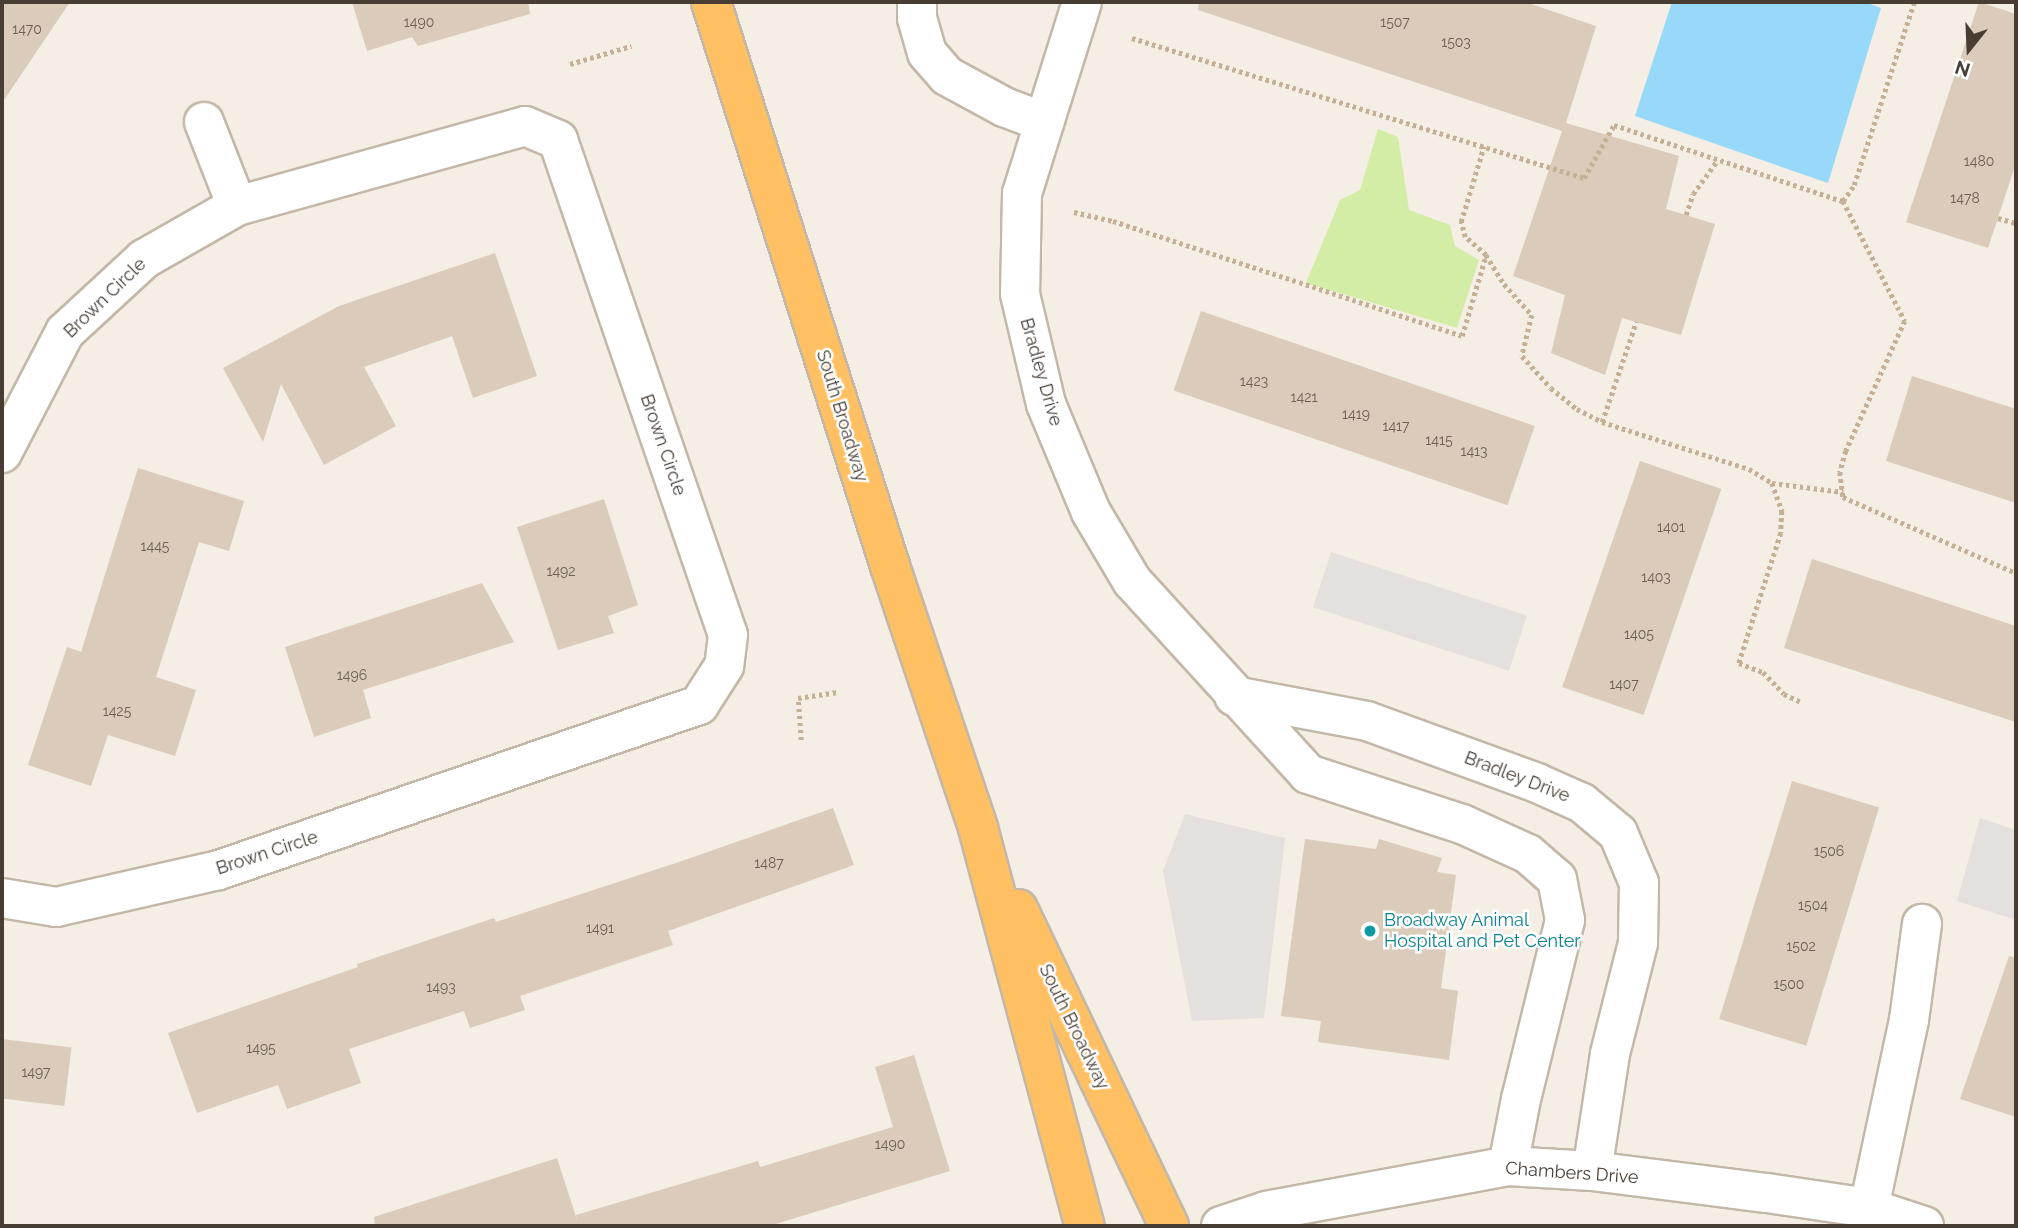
<!DOCTYPE html>
<html>
<head>
<meta charset="utf-8">
<style>
  body { margin:0 }
  #map { position:relative; width:2018px; height:1228px; overflow:hidden; background:#f4eee4; font-family:Raleway,sans-serif }
  div>[style] { position:absolute }
  .green>* { inset:0; background:#d3eda7 }
  .parking>* { inset:0; background:#e4e0dd; transform-origin:0 0 }
  .water>* { inset:0; background:#98d8f8 }
  .building>* { inset:0; background:#dacbbb; transform-origin:0 0 }
  .path>* { height:4.5px; margin-top:-2.25px; transform-origin:0; background:repeating-linear-gradient(90deg,#c4b095 0 3.5px,transparent 0 7px) }
  .roads { filter:drop-shadow(2px 0 #c3b8a8) drop-shadow(-2px 0 #c3b8a8) drop-shadow(0 2px #c3b8a8) drop-shadow(0 -2px #c3b8a8) }
  .minor>* { height:38px; margin:-19px; padding:0 19px; transform-origin:19px; border-radius:19px; background:#fff }
  .highway>* { height:38px; margin:-19px; padding:0 19px; transform-origin:19px; border-radius:19px; background:#ffc064 }
  .dots>* { width:19px; height:19px; translate:-50% -50%; box-sizing:border-box; border:4px solid #fff; border-radius:50% }
  span { translate:-50% -50%; white-space:nowrap; text-align:center; line-height:1.15; -webkit-text-stroke:5px #fff; paint-order:stroke }
  .number-label { font-size:14px; color:#6c6055 }
  .number-label span { -webkit-text-stroke-width:0 }
  .street-label { font-size:18px; color:#473d33 }
  .culture-label { font-size:18px; color:#0d838f }
  .left { translate:0 -50%; text-align:left }
  .frame { position:absolute; inset:0; border:4px solid #473d33; pointer-events:none }
  .north { position:absolute; left:1934px; top:14px; width:70px; height:70px; -webkit-text-stroke:5px #fff; paint-order:stroke; rotate:198deg; font-size:19px; font-weight:700; line-height:28px; text-align:center; color:#473d33 }
  .north::after { content:''; display:block; margin:auto; width:24px; height:32px; background:#473d33; clip-path:polygon(50% 0,100% 100%,50% 72%,0 100%) }
</style>
</head>
<body>
<div id="map">
  <div class="green">
    <div style="clip-path:polygon(1378px 129px,1398px 137px,1409px 210px,1450px 225px,1455px 246px,1479px 260px,1457px 328px,1306px 283px,1340px 200px,1360px 190px)"></div>
  </div>
  <div class="parking">
    <div style="left:1331px;top:552px;width:206px;height:58px;rotate:18deg"></div>
    <div style="clip-path:polygon(1185px 814px,1285px 838px,1264px 1018px,1192px 1021px,1163px 871px)"></div>
    <div style="clip-path:polygon(1980px 818px,2016px 830px,2016px 920px,1957px 901px)"></div>
  </div>
  <div class="water">
    <div style="clip-path:polygon(1672px 2px,1865px 2px,1881px 8px,1828px 183px,1635px 116px)"></div>
  </div>
  <div class="building">
    <div style="clip-path:polygon(2px 2px,70px 2px,2px 103px)"></div>
    <div style="clip-path:polygon(352px 2px,528px 2px,530px 14px,418px 46px,412px 37px,367px 51px)"></div>
    <div style="clip-path:polygon(1199px 2px,1525px 2px,1596px 26px,1566px 123px,1679px 156px,1666px 209px,1715px 224px,1681px 335px,1622px 318px,1605px 375px,1551px 353px,1565px 295px,1513px 276px,1562px 131px,1198px 10px)"></div>
    <div style="clip-path:polygon(1979px 2px,2016px 14px,2016px 163px,1988px 248px,1906px 222px)"></div>
    <div style="clip-path:polygon(495px 253px,537px 376px,473px 398px,452px 336px,364px 367px,396px 426px,324px 465px,281px 384px,263px 442px,223px 368px,339px 306px)"></div>
    <div style="left:1201px;top:311px;width:353px;height:84px;rotate:19deg"></div>
    <div style="clip-path:polygon(1912px 376px,2016px 409px,2016px 503px,1886px 461px)"></div>
    <div style="left:1640px;top:461px;width:86px;height:239px;rotate:19deg"></div>
    <div style="clip-path:polygon(138px 468px,244px 501px,229px 551px,199px 542px,156px 677px,196px 690px,175px 756px,108px 735px,91px 786px,28px 765px,67px 647px,81px 652px)"></div>
    <div style="clip-path:polygon(604px 499px,638px 605px,608px 616px,614px 633px,558px 650px,517px 527px)"></div>
    <div style="clip-path:polygon(1812px 559px,2016px 626px,2016px 722px,1784px 648px)"></div>
    <div style="clip-path:polygon(482px 583px,514px 642px,363px 690px,371px 718px,314px 737px,285px 647px)"></div>
    <div style="left:1792px;top:781px;width:91px;height:249px;rotate:17deg"></div>
    <div style="clip-path:polygon(833px 808px,854px 865px,668px 931px,673px 945px,520px 996px,525px 1010px,470px 1028px,464px 1011px,349px 1049px,361px 1083px,287px 1109px,278px 1085px,197px 1113px,168px 1033px,358px 967px,357px 964px,494px 918px,496px 922px,682px 861px)"></div>
    <div style="clip-path:polygon(1305px 839px,1376px 849px,1379px 839px,1442px 858px,1437px 872px,1456px 875px,1441px 988px,1458px 991px,1449px 1060px,1318px 1042px,1321px 1021px,1281px 1016px)"></div>
    <div style="clip-path:polygon(2009px 956px,2016px 958px,2016px 1117px,1960px 1099px)"></div>
    <div style="left:2px;top:1039px;width:70px;height:59px;rotate:7deg"></div>
    <div style="clip-path:polygon(914px 1055px,950px 1171px,769px 1226px,375px 1226px,374px 1217px,557px 1158px,577px 1220px,576px 1215px,758px 1161px,760px 1167px,893px 1127px,875px 1067px)"></div>
  </div>
  <div class="path">
    <div style="left:1132px;top:38px;width:473px;rotate:17.2deg"></div>
    <div style="left:1584px;top:178px;width:61px;rotate:-60.5deg"></div>
    <div style="left:1614px;top:125px;width:241px;rotate:18.4deg"></div>
    <div style="left:1843px;top:201px;width:19px;rotate:-55deg"></div>
    <div style="left:1854px;top:185px;width:193px;rotate:-71.8deg"></div>
    <div style="left:570px;top:64px;width:64px;rotate:-16.4deg"></div>
    <div style="left:1843px;top:201px;width:135px;rotate:62.7deg"></div>
    <div style="left:1905px;top:321px;width:143px;rotate:114.4deg"></div>
    <div style="left:1846px;top:451px;width:22px;rotate:106deg"></div>
    <div style="left:1840px;top:472px;width:25px;rotate:83deg"></div>
    <div style="left:1843px;top:497px;width:189px;rotate:23.7deg"></div>
    <div style="left:1074px;top:212px;width:40px;rotate:13deg"></div>
    <div style="left:1113px;top:221px;width:367px;rotate:18.2deg"></div>
    <div style="left:1462px;top:336px;width:84px;rotate:-73.5deg"></div>
    <div style="left:1486px;top:255px;width:28px;rotate:-139deg"></div>
    <div style="left:1465px;top:237px;width:16px;rotate:-105deg"></div>
    <div style="left:1461px;top:222px;width:79px;rotate:-73.2deg"></div>
    <div style="left:1686px;top:215px;width:22px;rotate:-72deg"></div>
    <div style="left:1693px;top:194px;width:41px;rotate:-54deg"></div>
    <div style="left:1998px;top:218px;width:19px;rotate:16deg"></div>
    <div style="left:1486px;top:255px;width:34px;rotate:58deg"></div>
    <div style="left:1504px;top:284px;width:42px;rotate:47.9deg"></div>
    <div style="left:1532px;top:315px;width:42px;rotate:103.7deg"></div>
    <div style="left:1522px;top:356px;width:43px;rotate:47.8deg"></div>
    <div style="left:1551px;top:388px;width:33px;rotate:39deg"></div>
    <div style="left:1577px;top:409px;width:28px;rotate:27deg"></div>
    <div style="left:1602px;top:422px;width:154px;rotate:17.7deg"></div>
    <div style="left:1749px;top:469px;width:27px;rotate:31deg"></div>
    <div style="left:1772px;top:483px;width:30px;rotate:70deg"></div>
    <div style="left:1782px;top:511px;width:22px;rotate:93deg"></div>
    <div style="left:1781px;top:533px;width:137px;rotate:107.9deg"></div>
    <div style="left:1739px;top:663px;width:26px;rotate:21deg"></div>
    <div style="left:1763px;top:672px;width:30px;rotate:46deg"></div>
    <div style="left:1784px;top:694px;width:19px;rotate:25deg"></div>
    <div style="left:1602px;top:422px;width:106px;rotate:-71.2deg"></div>
    <div style="left:1772px;top:483px;width:72px;rotate:7.2deg"></div>
    <div style="left:801px;top:740px;width:42px;rotate:-94.1deg"></div>
    <div style="left:798px;top:698px;width:40px;rotate:-8.5deg"></div>
  </div>
  <div class="roads">
    <div class="minor">
      <div style="left:917px;top:2px;width:16px;rotate:90deg"></div>
      <div style="left:917px;top:18px;width:36px;rotate:74deg"></div>
      <div style="left:927px;top:53px;width:30px;rotate:49deg"></div>
      <div style="left:947px;top:76px;width:65px;rotate:28.5deg"></div>
      <div style="left:1004px;top:107px;width:43px;rotate:20.6deg"></div>
      <div style="left:1082px;top:2px;width:200px;rotate:107.4deg"></div>
      <div style="left:1022px;top:193px;width:101px;rotate:91.1deg"></div>
      <div style="left:1020px;top:294px;width:113px;rotate:76.7deg"></div>
      <div style="left:1046px;top:404px;width:117px;rotate:67.4deg"></div>
      <div style="left:1091px;top:512px;width:80px;rotate:59.3deg"></div>
      <div style="left:1132px;top:581px;width:261px;rotate:47.6deg"></div>
      <div style="left:1308px;top:774px;width:162px;rotate:18deg"></div>
      <div style="left:1462px;top:824px;width:72px;rotate:24.4deg"></div>
      <div style="left:1528px;top:854px;width:38px;rotate:41deg"></div>
      <div style="left:1557px;top:879px;width:42px;rotate:79deg"></div>
      <div style="left:1565px;top:920px;width:184px;rotate:103.8deg"></div>
      <div style="left:1521px;top:1099px;width:68px;rotate:101deg"></div>
      <div style="left:204px;top:122px;width:90px;rotate:68.6deg"></div>
      <div style="left:2px;top:453px;width:136px;rotate:-62.5deg"></div>
      <div style="left:65px;top:332px;width:108px;rotate:-42.7deg"></div>
      <div style="left:144px;top:259px;width:107px;rotate:-29.7deg"></div>
      <div style="left:237px;top:206px;width:299px;rotate:-15.5deg"></div>
      <div style="left:525px;top:126px;width:36px;rotate:23deg"></div>
      <div style="left:558px;top:140px;width:523px;rotate:71.05deg"></div>
      <div style="left:728px;top:635px;width:31px;rotate:97deg"></div>
      <div style="left:724px;top:666px;width:46px;rotate:122.7deg"></div>
      <div style="left:699px;top:705px;width:508px;rotate:161.03deg"></div>
      <div style="left:219px;top:870px;width:167px;rotate:167.2deg"></div>
      <div style="left:56px;top:907px;width:55px;rotate:-170.5deg"></div>
      <div style="left:1234px;top:696px;width:135px;rotate:10.6deg"></div>
      <div style="left:1367px;top:721px;width:181px;rotate:20deg"></div>
      <div style="left:1537px;top:783px;width:49px;rotate:24deg"></div>
      <div style="left:1582px;top:803px;width:47px;rotate:39.8deg"></div>
      <div style="left:1618px;top:833px;width:54px;rotate:67.2deg"></div>
      <div style="left:1639px;top:883px;width:60px;rotate:91deg"></div>
      <div style="left:1638px;top:943px;width:114px;rotate:104.2deg"></div>
      <div style="left:1610px;top:1054px;width:118px;rotate:98.7deg"></div>
      <div style="left:1869px;top:1208px;width:192px;rotate:-78deg"></div>
      <div style="left:1909px;top:1020px;width:97px;rotate:-82.3deg"></div>
      <div style="left:1221px;top:1226px;width:47px;rotate:-18.4deg"></div>
      <div style="left:1266px;top:1211px;width:246px;rotate:-10.5deg"></div>
      <div style="left:1508px;top:1166px;width:84px;rotate:3.4deg"></div>
      <div style="left:1592px;top:1171px;width:176px;rotate:7.2deg"></div>
      <div style="left:1767px;top:1193px;width:103px;rotate:8.4deg"></div>
      <div style="left:1869px;top:1208px;width:58px;rotate:18.1deg"></div>
    </div>
    <div class="highway">
      <div style="left:711px;top:2px;width:592px;rotate:72.39deg"></div>
      <div style="left:890px;top:566px;width:276px;rotate:71.4deg"></div>
      <div style="left:978px;top:828px;width:412px;rotate:75deg"></div>
      <div style="left:1018px;top:909px;width:351px;rotate:64.5deg"></div>
    </div>
  </div>
  <div class="dots">
    <div style="left:1370px;top:931px;background:#0f9aa8"></div>
  </div>
  <div class="number-label">
    <span style="left:419px;top:22px">1490</span>
    <span style="left:1395px;top:22px">1507</span>
    <span style="left:27px;top:29px">1470</span>
    <span style="left:1456px;top:42px">1503</span>
    <span style="left:1979px;top:161px">1480</span>
    <span style="left:1965px;top:198px">1478</span>
    <span style="left:1254px;top:381px">1423</span>
    <span style="left:1304px;top:397px">1421</span>
    <span style="left:1356px;top:414px">1419</span>
    <span style="left:1396px;top:426px">1417</span>
    <span style="left:1439px;top:440px">1415</span>
    <span style="left:1474px;top:451px">1413</span>
    <span style="left:1671px;top:527px">1401</span>
    <span style="left:155px;top:546px">1445</span>
    <span style="left:561px;top:571px">1492</span>
    <span style="left:1656px;top:577px">1403</span>
    <span style="left:1639px;top:634px">1405</span>
    <span style="left:352px;top:675px">1496</span>
    <span style="left:1624px;top:684px">1407</span>
    <span style="left:117px;top:711px">1425</span>
    <span style="left:1829px;top:851px">1506</span>
    <span style="left:769px;top:863px">1487</span>
    <span style="left:1813px;top:905px">1504</span>
    <span style="left:600px;top:928px">1491</span>
    <span style="left:1801px;top:946px">1502</span>
    <span style="left:1789px;top:984px">1500</span>
    <span style="left:441px;top:987px">1493</span>
    <span style="left:261px;top:1048px">1495</span>
    <span style="left:36px;top:1072px">1497</span>
    <span style="left:890px;top:1144px">1490</span>
  </div>
  <div class="street-label">
    <span style="left:105px;top:298px;rotate:-44deg">Brown Circle</span>
    <span style="left:1041px;top:372px;rotate:74deg">Bradley Drive</span>
    <span style="left:842px;top:416px;rotate:73deg">South Broadway</span>
    <span style="left:663px;top:445px;rotate:71deg">Brown Circle</span>
    <span style="left:1517px;top:777px;rotate:21deg">Bradley Drive</span>
    <span style="left:267px;top:853px;rotate:-18deg">Brown Circle</span>
    <span style="left:1074px;top:1027px;rotate:64deg">South Broadway</span>
    <span style="left:1572px;top:1173px;rotate:4deg">Chambers Drive</span>
  </div>
  <div class="culture-label">
    <span class="left" style="left:1384px;top:931px">Broadway Animal<br>Hospital and Pet Center</span>
  </div>
  <div class="frame"></div>
  <div class="north">N</div>
</div>
</body>
</html>
